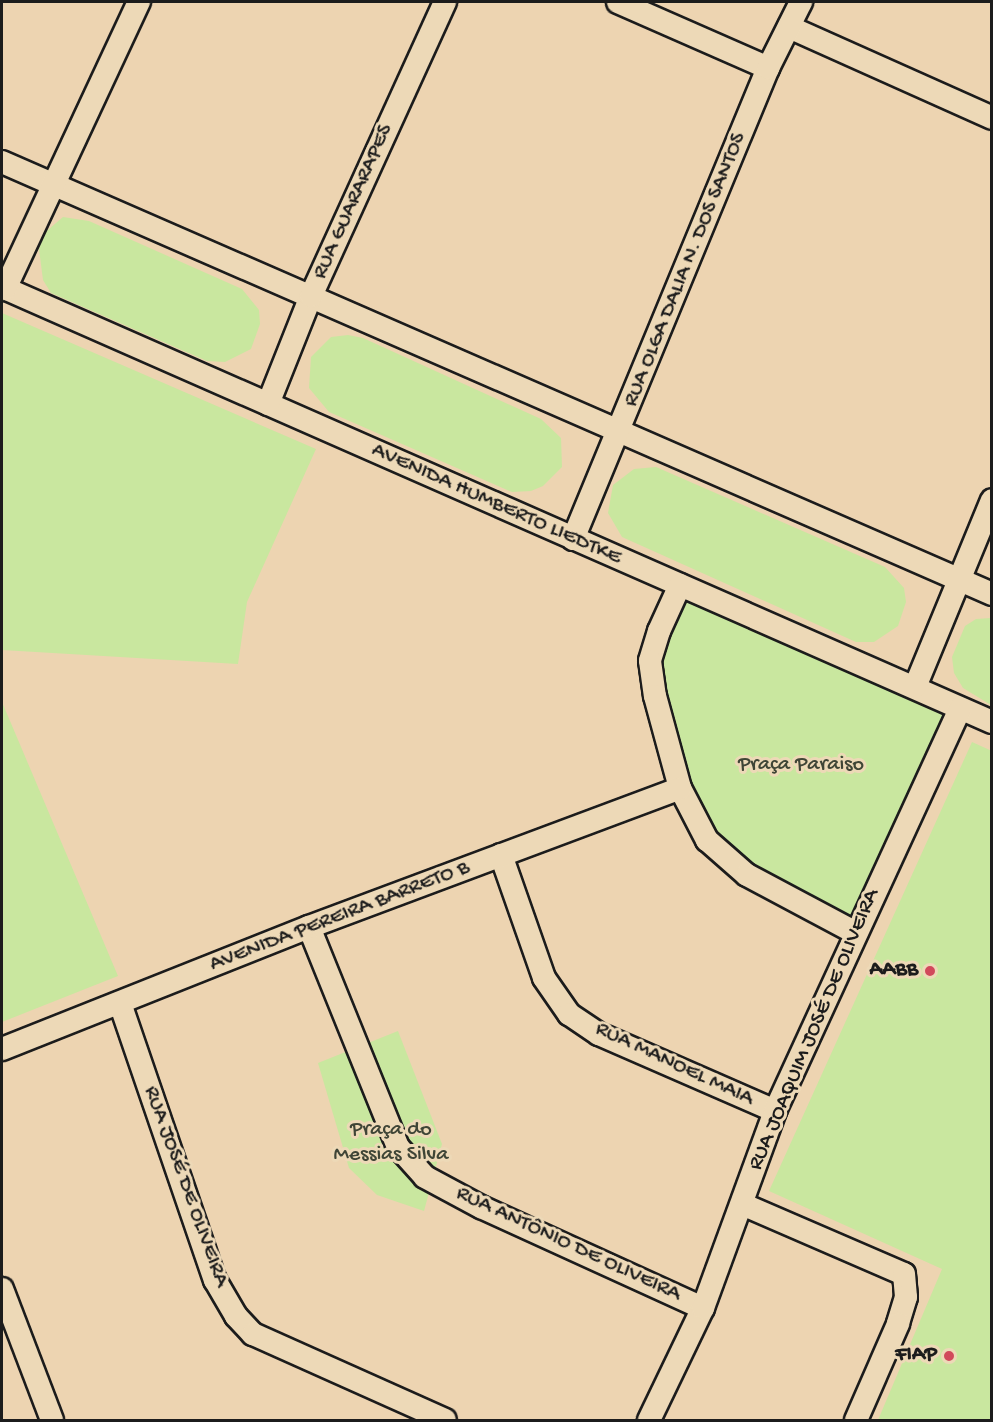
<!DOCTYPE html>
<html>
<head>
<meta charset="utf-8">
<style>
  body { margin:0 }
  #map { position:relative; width:993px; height:1422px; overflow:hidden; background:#edd4b1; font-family:"Gochi Hand",sans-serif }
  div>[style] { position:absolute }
  .green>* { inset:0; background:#c9e79f }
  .roads { filter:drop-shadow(2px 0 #1c1c1c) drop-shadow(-2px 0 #1c1c1c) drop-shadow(0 2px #1c1c1c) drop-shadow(0 -2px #1c1c1c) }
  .street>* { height:22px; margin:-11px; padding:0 11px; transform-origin:11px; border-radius:11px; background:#edd9b7 }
  .dots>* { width:16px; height:16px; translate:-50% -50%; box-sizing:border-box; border:3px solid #edd9b7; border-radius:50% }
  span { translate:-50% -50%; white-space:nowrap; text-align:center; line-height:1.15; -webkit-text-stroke:6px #edd9b7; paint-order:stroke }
  .street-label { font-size:22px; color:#1c1c1c }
  .park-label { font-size:22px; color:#3f4536 }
  .poi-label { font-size:22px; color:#1c1c1c; font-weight:700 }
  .right { translate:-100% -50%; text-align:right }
  .frame { position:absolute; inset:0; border:3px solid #1c1c1c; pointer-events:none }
</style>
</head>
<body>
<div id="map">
  <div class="green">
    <div style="clip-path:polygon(63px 217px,89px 221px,242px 289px,259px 310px,260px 324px,251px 349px,225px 362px,207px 361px,51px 293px,43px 280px,39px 249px,42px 235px)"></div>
    <div style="clip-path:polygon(2px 313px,316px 449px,247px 602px,238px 664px,2px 650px)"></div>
    <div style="clip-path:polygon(348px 335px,363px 338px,541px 419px,561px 438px,562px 467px,543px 486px,531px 491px,512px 492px,329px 412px,309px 388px,311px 357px,331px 337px)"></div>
    <div style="clip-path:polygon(656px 467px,885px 567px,904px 588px,906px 602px,898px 626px,874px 642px,856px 642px,622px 537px,608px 513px,613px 485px,634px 469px)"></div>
    <div style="clip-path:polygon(680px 585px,960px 708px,854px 932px,707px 840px,655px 696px,659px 631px)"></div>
    <div style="clip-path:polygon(991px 618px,992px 618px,991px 705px,963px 688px,954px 673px,952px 657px,965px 626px,976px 619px)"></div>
    <div style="clip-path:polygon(2px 702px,118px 976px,2px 1022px)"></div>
    <div style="clip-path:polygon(972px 742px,992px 751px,991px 1420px,878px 1420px,942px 1269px,769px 1191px)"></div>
    <div style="clip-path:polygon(398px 1031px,442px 1144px,424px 1211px,377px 1195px,349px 1168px,318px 1063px)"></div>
  </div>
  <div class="roads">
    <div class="street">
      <div style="left:618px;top:2px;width:164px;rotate:23.7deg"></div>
      <div style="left:789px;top:27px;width:222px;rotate:24.1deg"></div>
      <div style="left:2px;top:162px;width:1080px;rotate:23.57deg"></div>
      <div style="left:2px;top:287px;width:1081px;rotate:23.72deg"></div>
      <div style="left:5px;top:289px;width:317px;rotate:-65deg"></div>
      <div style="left:268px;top:404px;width:116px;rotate:-68.3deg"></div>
      <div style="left:311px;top:296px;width:323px;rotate:-65.5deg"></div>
      <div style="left:573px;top:539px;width:510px;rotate:-67.51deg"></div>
      <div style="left:768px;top:68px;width:74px;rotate:-63.4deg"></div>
      <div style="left:680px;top:585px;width:51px;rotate:114.5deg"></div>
      <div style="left:659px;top:631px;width:31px;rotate:107deg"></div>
      <div style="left:650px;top:661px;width:35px;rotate:82deg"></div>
      <div style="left:655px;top:696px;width:95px;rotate:74.8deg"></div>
      <div style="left:680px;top:788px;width:59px;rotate:62.6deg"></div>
      <div style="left:707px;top:840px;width:53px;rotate:41.2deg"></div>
      <div style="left:747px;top:875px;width:121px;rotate:28deg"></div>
      <div style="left:915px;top:687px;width:202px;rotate:-67.6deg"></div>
      <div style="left:501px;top:855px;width:130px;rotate:70.7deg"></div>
      <div style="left:544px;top:978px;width:44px;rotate:55.2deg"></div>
      <div style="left:569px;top:1014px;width:36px;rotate:34deg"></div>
      <div style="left:599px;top:1034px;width:192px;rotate:23.6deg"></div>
      <div style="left:309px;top:927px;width:237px;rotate:68deg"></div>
      <div style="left:398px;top:1147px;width:40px;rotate:48deg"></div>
      <div style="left:425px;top:1177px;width:64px;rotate:28.2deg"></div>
      <div style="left:481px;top:1207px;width:244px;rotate:24.5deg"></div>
      <div style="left:120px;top:1003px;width:293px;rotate:71.1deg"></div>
      <div style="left:215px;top:1280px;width:42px;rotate:59.7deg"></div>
      <div style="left:236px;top:1316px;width:25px;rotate:47deg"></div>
      <div style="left:253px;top:1334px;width:210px;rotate:24.1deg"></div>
      <div style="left:2px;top:1049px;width:330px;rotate:-21.7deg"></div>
      <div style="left:309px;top:927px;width:396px;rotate:-20.5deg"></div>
      <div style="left:742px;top:1204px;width:176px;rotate:23.4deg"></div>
      <div style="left:904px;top:1274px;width:23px;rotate:85deg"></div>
      <div style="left:906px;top:1297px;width:28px;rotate:107deg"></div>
      <div style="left:898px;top:1324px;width:105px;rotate:113.6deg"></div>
      <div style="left:2px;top:1289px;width:140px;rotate:69.1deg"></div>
      <div style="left:649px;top:1420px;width:124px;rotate:-64.3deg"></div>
      <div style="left:703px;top:1308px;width:210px;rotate:-69.9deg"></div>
      <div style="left:775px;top:1111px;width:443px;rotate:-65.3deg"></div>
    </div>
  </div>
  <div class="dots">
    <div style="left:930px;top:971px;background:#d1495b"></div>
    <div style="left:949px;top:1356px;background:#d1495b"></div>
  </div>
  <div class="street-label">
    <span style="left:354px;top:202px;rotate:-66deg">RUA GUARARAPES</span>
    <span style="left:686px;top:270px;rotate:-68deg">RUA OLGA DALIA N. DOS SANTOS</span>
    <span style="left:496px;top:505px;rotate:24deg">AVENIDA HUMBERTO LIEDTKE</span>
    <span style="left:340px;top:917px;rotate:-21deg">AVENIDA PEREIRA BARRETO B</span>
    <span style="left:815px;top:1030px;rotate:-67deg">RUA JOAQUIM JOSÉ DE OLIVEIRA</span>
    <span style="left:674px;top:1065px;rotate:25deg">RUA MANOEL MAIA</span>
    <span style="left:185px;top:1187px;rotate:70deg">RUA JOSÉ DE OLIVEIRA</span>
    <span style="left:568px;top:1245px;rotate:25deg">RUA ANTÔNIO DE OLIVEIRA</span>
  </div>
  <div class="park-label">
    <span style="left:801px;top:766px">Praça Paraiso</span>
    <span style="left:391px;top:1143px">Praça do<br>Messias Silva</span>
  </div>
  <div class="poi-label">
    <span class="right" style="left:918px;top:971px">AABB</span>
    <span class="right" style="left:937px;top:1356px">FIAP</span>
  </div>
  <div class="frame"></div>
</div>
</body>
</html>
